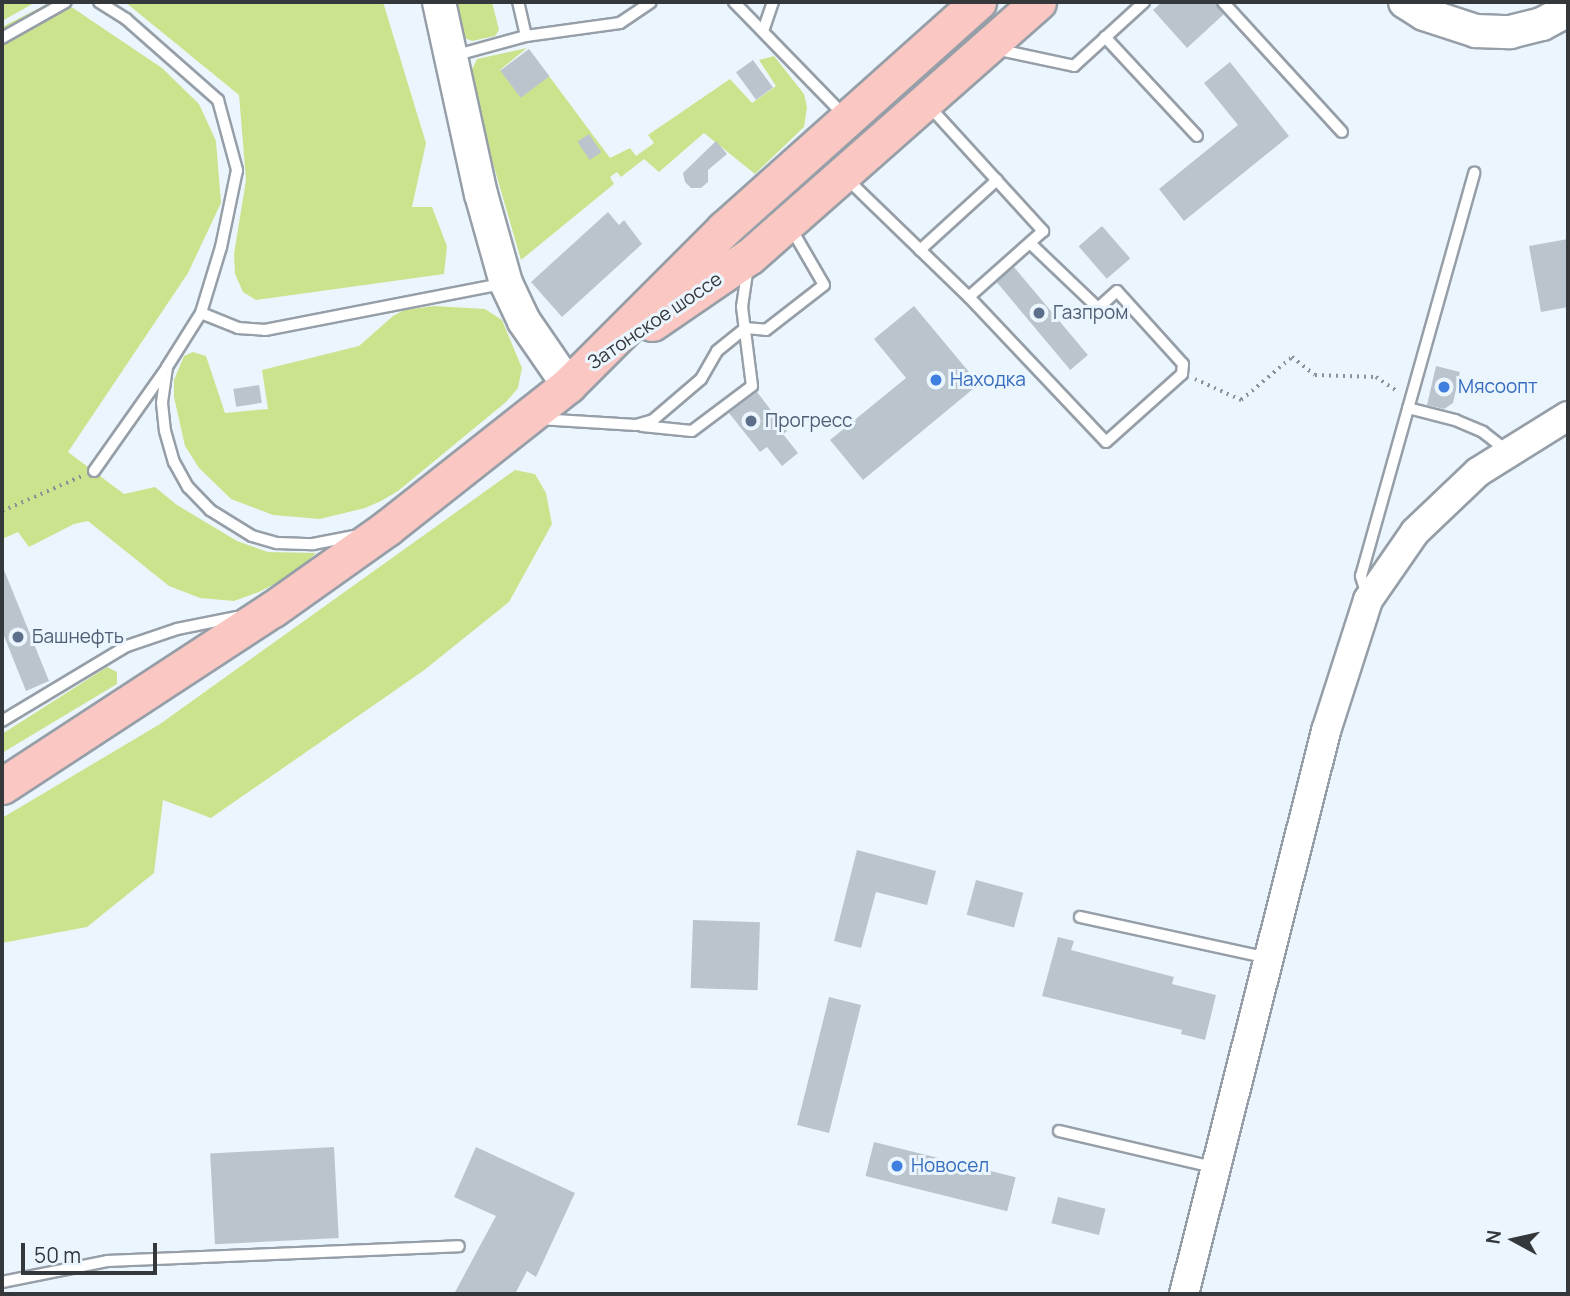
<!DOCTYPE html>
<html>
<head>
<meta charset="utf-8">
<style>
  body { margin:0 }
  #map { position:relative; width:1570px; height:1296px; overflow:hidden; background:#ebf5fe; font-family:Manrope,sans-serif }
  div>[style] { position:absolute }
  .green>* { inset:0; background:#cce38e }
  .building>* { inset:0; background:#bac4cd; transform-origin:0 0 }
  .path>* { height:3.5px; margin-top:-1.75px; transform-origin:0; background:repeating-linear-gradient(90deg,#8a9197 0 2px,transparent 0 7px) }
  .roads { filter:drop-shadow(2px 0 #969fa7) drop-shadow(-2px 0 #969fa7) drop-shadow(0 2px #969fa7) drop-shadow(0 -2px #969fa7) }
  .service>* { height:10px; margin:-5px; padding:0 5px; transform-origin:5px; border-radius:5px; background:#fff }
  .tertiary>* { height:28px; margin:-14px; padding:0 14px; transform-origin:14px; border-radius:14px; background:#fff }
  .secondary>* { height:32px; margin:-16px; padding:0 16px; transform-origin:16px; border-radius:16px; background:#fff }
  .primary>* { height:35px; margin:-17.5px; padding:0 17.5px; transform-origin:17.5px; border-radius:17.5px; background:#fac7c3 }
  .dots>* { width:19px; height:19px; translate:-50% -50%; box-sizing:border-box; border:4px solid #ebf5fe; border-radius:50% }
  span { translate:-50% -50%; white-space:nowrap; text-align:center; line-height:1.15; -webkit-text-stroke:6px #ebf5fe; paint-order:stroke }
  .service-label { font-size:19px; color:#4e5e75 }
  .left { translate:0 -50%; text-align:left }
  .street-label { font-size:19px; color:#34383b }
  .shop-label { font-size:19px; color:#366cbe }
  .frame { position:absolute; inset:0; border:4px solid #34383b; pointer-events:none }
  .north { position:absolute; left:1479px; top:1205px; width:70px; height:70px; -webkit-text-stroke:5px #ebf5fe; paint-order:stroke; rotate:278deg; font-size:19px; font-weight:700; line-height:28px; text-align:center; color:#34383b }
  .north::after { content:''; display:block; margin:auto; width:24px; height:32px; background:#34383b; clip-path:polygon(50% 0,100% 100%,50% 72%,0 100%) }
  .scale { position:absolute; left:21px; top:1243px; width:136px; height:32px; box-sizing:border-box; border:4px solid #34383b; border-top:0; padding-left:9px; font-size:21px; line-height:24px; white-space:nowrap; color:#34383b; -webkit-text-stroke:5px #ebf5fe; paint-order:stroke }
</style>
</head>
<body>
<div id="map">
  <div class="green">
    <div style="clip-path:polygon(2px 2px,36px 2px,2px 21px)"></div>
    <div style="clip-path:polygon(125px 2px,383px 2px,426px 143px,412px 207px,432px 207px,447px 246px,444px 274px,256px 300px,243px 292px,235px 274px,234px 254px,246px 180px,239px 95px)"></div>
    <div style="clip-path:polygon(455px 2px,492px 2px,499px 30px,495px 36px,472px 41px,462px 37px)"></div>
    <div style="clip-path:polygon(49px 3px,73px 8px,162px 68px,199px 104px,216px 141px,221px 203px,188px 273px,68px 452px,124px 494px,155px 487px,177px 505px,237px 541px,268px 552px,316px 553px,294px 574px,259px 592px,234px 601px,200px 598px,169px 586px,88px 521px,74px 524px,29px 547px,18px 532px,2px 539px,2px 27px)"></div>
    <div style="clip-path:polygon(527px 48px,500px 70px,521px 97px,549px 76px,610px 158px,630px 148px,636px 156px,654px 143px,648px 135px,730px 79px,752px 103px,776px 86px,759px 60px,774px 56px,804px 94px,807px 107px,804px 127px,755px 174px,704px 133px,659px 172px,644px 159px,621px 177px,617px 172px,610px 177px,614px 184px,521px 260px,468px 77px,477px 59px)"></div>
    <div style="clip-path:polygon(434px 306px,485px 309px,502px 320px,522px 368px,518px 388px,506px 402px,398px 491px,381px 501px,365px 508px,320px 519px,273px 515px,231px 499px,199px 468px,185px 446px,174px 397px,174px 380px,184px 356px,193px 352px,206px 356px,225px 413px,268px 409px,262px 370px,359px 346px,393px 316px,404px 310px)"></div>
    <div style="clip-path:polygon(515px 470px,535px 474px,546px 493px,552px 524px,509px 602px,423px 671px,211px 818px,163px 800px,154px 873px,87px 927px,2px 943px,2px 818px,160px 724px)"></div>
    <div style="clip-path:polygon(107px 667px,117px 672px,117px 684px,2px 753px,2px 734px)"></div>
  </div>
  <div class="building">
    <div style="clip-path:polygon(1162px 2px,1215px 2px,1224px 14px,1187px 48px,1153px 10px)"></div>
    <div style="left:529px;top:49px;width:34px;height:36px;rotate:53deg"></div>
    <div style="left:753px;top:60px;width:34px;height:21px;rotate:54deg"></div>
    <div style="clip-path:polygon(1230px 62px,1289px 136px,1184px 221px,1159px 189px,1238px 125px,1204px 83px)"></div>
    <div style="left:589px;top:134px;width:22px;height:14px;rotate:56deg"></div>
    <div style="clip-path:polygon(716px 141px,727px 154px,708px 170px,708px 182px,701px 188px,691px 188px,685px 182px,683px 173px)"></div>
    <div style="clip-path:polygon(608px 212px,619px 225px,624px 220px,642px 244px,562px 317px,531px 282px)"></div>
    <div style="left:1102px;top:226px;width:43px;height:31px;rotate:49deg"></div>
    <div style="clip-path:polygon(1568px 239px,1568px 307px,1541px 312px,1529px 246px)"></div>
    <div style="left:1014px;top:267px;width:115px;height:23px;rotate:50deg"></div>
    <div style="clip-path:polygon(914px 306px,979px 384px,863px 480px,830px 440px,906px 378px,874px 339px)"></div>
    <div style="clip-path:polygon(1436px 366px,1460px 372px,1453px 403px,1444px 409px,1427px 405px)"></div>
    <div style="left:259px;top:385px;width:18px;height:26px;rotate:81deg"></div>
    <div style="clip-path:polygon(757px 392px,787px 431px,783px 434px,798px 453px,782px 466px,767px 447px,760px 452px,729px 413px)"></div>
    <div style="clip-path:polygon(2px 565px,49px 681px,26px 691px,2px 631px)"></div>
    <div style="clip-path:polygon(857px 850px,936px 871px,927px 905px,876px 892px,861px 948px,834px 941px)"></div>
    <div style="left:976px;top:880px;width:49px;height:36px;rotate:15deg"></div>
    <div style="left:693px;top:920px;width:67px;height:68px;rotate:2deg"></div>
    <div style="clip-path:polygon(1058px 937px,1074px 941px,1071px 950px,1174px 977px,1172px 984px,1216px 995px,1205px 1040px,1181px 1034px,1182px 1030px,1042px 996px)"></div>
    <div style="left:829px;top:997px;width:33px;height:132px;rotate:14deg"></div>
    <div style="left:874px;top:1142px;width:146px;height:35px;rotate:14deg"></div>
    <div style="left:334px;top:1147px;width:91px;height:124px;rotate:87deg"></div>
    <div style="clip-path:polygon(476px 1147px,575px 1193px,536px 1277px,527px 1271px,515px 1294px,454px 1294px,496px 1216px,454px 1197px)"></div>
    <div style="left:1058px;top:1197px;width:49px;height:27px;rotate:14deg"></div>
  </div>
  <div class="path">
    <div style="left:1195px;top:379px;width:51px;rotate:24.5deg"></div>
    <div style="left:1241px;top:400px;width:67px;rotate:-40.1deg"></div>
    <div style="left:1292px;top:357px;width:29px;rotate:38deg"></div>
    <div style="left:1315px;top:375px;width:61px;rotate:1.9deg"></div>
    <div style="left:1376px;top:377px;width:25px;rotate:34deg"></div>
    <div style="left:2px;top:511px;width:87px;rotate:-23.6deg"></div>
  </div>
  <div class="roads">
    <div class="service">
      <div style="left:99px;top:2px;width:32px;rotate:32deg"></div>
      <div style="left:126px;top:19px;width:123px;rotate:41.4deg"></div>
      <div style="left:218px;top:100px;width:73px;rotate:74.8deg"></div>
      <div style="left:237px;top:170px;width:79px;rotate:101.7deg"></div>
      <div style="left:221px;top:247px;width:69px;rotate:106.9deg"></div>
      <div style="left:201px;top:313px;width:64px;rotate:122.2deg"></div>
      <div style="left:167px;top:367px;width:36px;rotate:98deg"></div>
      <div style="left:162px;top:403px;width:28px;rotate:84deg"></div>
      <div style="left:165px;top:431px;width:32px;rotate:74deg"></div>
      <div style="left:174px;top:462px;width:29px;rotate:61deg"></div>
      <div style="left:188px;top:487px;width:32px;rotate:46deg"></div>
      <div style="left:210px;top:510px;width:49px;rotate:31.8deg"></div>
      <div style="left:252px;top:536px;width:26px;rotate:16deg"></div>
      <div style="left:277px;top:543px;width:36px;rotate:2deg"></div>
      <div style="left:313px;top:544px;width:42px;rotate:-11deg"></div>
      <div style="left:734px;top:2px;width:159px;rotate:45.8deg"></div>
      <div style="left:1223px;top:2px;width:176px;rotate:47.5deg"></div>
      <div style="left:763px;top:31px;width:31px;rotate:-71deg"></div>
      <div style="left:526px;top:36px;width:95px;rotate:-7.9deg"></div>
      <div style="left:620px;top:23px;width:37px;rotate:-34deg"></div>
      <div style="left:1105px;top:37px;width:135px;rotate:47.1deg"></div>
      <div style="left:2px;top:38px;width:73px;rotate:-29.4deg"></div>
      <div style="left:995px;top:49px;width:81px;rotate:12.1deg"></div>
      <div style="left:1074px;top:66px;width:95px;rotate:-42.4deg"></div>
      <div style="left:453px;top:56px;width:76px;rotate:-15.3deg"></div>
      <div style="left:526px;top:36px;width:35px;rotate:-103deg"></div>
      <div style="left:928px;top:105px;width:171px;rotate:47.6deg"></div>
      <div style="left:1043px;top:231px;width:99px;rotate:138.3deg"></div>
      <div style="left:845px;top:177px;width:173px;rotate:44.1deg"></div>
      <div style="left:969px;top:297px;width:199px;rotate:46.6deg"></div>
      <div style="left:1106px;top:442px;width:102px;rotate:-41.8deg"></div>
      <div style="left:1182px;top:374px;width:10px;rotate:-84deg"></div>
      <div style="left:1183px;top:364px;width:98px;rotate:-132.1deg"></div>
      <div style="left:1117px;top:291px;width:25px;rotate:138deg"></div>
      <div style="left:1098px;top:308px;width:94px;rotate:-136.3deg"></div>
      <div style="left:920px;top:250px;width:104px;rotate:-42.3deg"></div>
      <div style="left:201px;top:313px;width:40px;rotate:22deg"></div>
      <div style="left:238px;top:328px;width:27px;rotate:4deg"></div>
      <div style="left:265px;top:330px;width:241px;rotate:-11deg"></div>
      <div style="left:1408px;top:408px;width:49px;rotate:14.3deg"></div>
      <div style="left:1455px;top:420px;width:30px;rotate:23deg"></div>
      <div style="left:1483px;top:432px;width:31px;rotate:38deg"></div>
      <div style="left:539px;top:419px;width:97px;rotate:3.5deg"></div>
      <div style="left:636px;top:425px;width:18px;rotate:-16deg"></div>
      <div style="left:653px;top:420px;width:63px;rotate:-40.5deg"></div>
      <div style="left:701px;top:379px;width:32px;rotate:-60deg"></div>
      <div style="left:717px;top:351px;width:36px;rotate:-39deg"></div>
      <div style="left:745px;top:328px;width:21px;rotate:5deg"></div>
      <div style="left:766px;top:330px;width:73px;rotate:-37.8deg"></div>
      <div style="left:824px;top:285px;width:66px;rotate:-120.1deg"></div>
      <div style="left:642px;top:426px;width:50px;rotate:5.7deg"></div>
      <div style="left:692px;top:431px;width:75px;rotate:-36.9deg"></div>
      <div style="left:752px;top:386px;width:80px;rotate:-97.2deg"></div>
      <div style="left:742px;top:307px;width:41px;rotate:-81.7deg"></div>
      <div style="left:94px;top:471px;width:125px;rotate:-54.8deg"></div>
      <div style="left:1367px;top:595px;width:20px;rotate:-108deg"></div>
      <div style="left:1361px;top:576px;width:419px;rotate:-74.3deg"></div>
      <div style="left:2px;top:721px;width:146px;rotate:-31deg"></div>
      <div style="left:127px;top:646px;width:53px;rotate:-18.8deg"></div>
      <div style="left:177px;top:629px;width:60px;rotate:-11.5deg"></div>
      <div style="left:1080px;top:917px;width:192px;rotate:12.3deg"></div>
      <div style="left:1059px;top:1131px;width:158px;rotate:13.2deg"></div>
      <div style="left:2px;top:1282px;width:107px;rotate:-11.3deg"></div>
      <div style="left:107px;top:1261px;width:352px;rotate:-2.4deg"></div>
    </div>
    <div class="tertiary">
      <div style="left:1184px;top:1294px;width:581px;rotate:-75.84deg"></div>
      <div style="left:1326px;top:731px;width:138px;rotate:-72.2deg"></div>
      <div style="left:1368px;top:600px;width:83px;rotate:-55.3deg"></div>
      <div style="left:1415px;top:532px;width:87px;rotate:-43.6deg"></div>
      <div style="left:1478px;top:472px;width:106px;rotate:-31.9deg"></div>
    </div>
    <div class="secondary">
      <div style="left:439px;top:2px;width:197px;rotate:77.7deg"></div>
      <div style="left:481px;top:194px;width:92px;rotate:74.3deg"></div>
      <div style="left:506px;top:283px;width:42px;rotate:64.7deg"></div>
      <div style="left:524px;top:321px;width:78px;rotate:55.5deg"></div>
      <div style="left:1405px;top:2px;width:22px;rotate:32deg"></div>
      <div style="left:1424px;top:14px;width:55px;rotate:18.1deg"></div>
      <div style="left:1476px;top:31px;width:34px;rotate:2deg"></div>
      <div style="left:1510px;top:32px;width:33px;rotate:-14deg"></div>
      <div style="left:1542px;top:24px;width:30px;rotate:-28deg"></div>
    </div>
    <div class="primary">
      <div style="left:652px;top:323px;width:119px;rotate:-34.4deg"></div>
      <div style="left:750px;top:256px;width:384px;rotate:-41.4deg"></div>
      <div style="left:2px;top:786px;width:324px;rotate:-33.2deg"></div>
      <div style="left:273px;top:609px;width:140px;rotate:-35.4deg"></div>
      <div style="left:387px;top:528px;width:231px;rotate:-38.3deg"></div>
      <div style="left:568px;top:385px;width:221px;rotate:-45deg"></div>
      <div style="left:724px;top:229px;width:341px;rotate:-41.8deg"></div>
    </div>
  </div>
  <div class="dots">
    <div style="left:1039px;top:313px;background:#5c6f8a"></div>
    <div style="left:936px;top:380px;background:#3f7fe0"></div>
    <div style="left:1444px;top:387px;background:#3f7fe0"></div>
    <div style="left:751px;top:421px;background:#5c6f8a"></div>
    <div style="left:18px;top:637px;background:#5c6f8a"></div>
    <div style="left:897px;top:1166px;background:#3f7fe0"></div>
  </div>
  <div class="service-label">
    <span class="left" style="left:1053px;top:313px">Газпром</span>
    <span class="left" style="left:765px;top:421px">Прогресс</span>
    <span class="left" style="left:32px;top:637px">Башнефть</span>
  </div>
  <div class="street-label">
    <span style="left:655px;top:321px;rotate:-34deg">Затонское шоссе</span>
  </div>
  <div class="shop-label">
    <span class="left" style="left:950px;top:380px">Находка</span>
    <span class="left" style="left:1458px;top:387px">Мясоопт</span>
    <span class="left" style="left:911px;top:1166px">Новосел</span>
  </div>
  <div class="frame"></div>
  <div class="north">N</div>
  <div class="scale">50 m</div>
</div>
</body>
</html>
